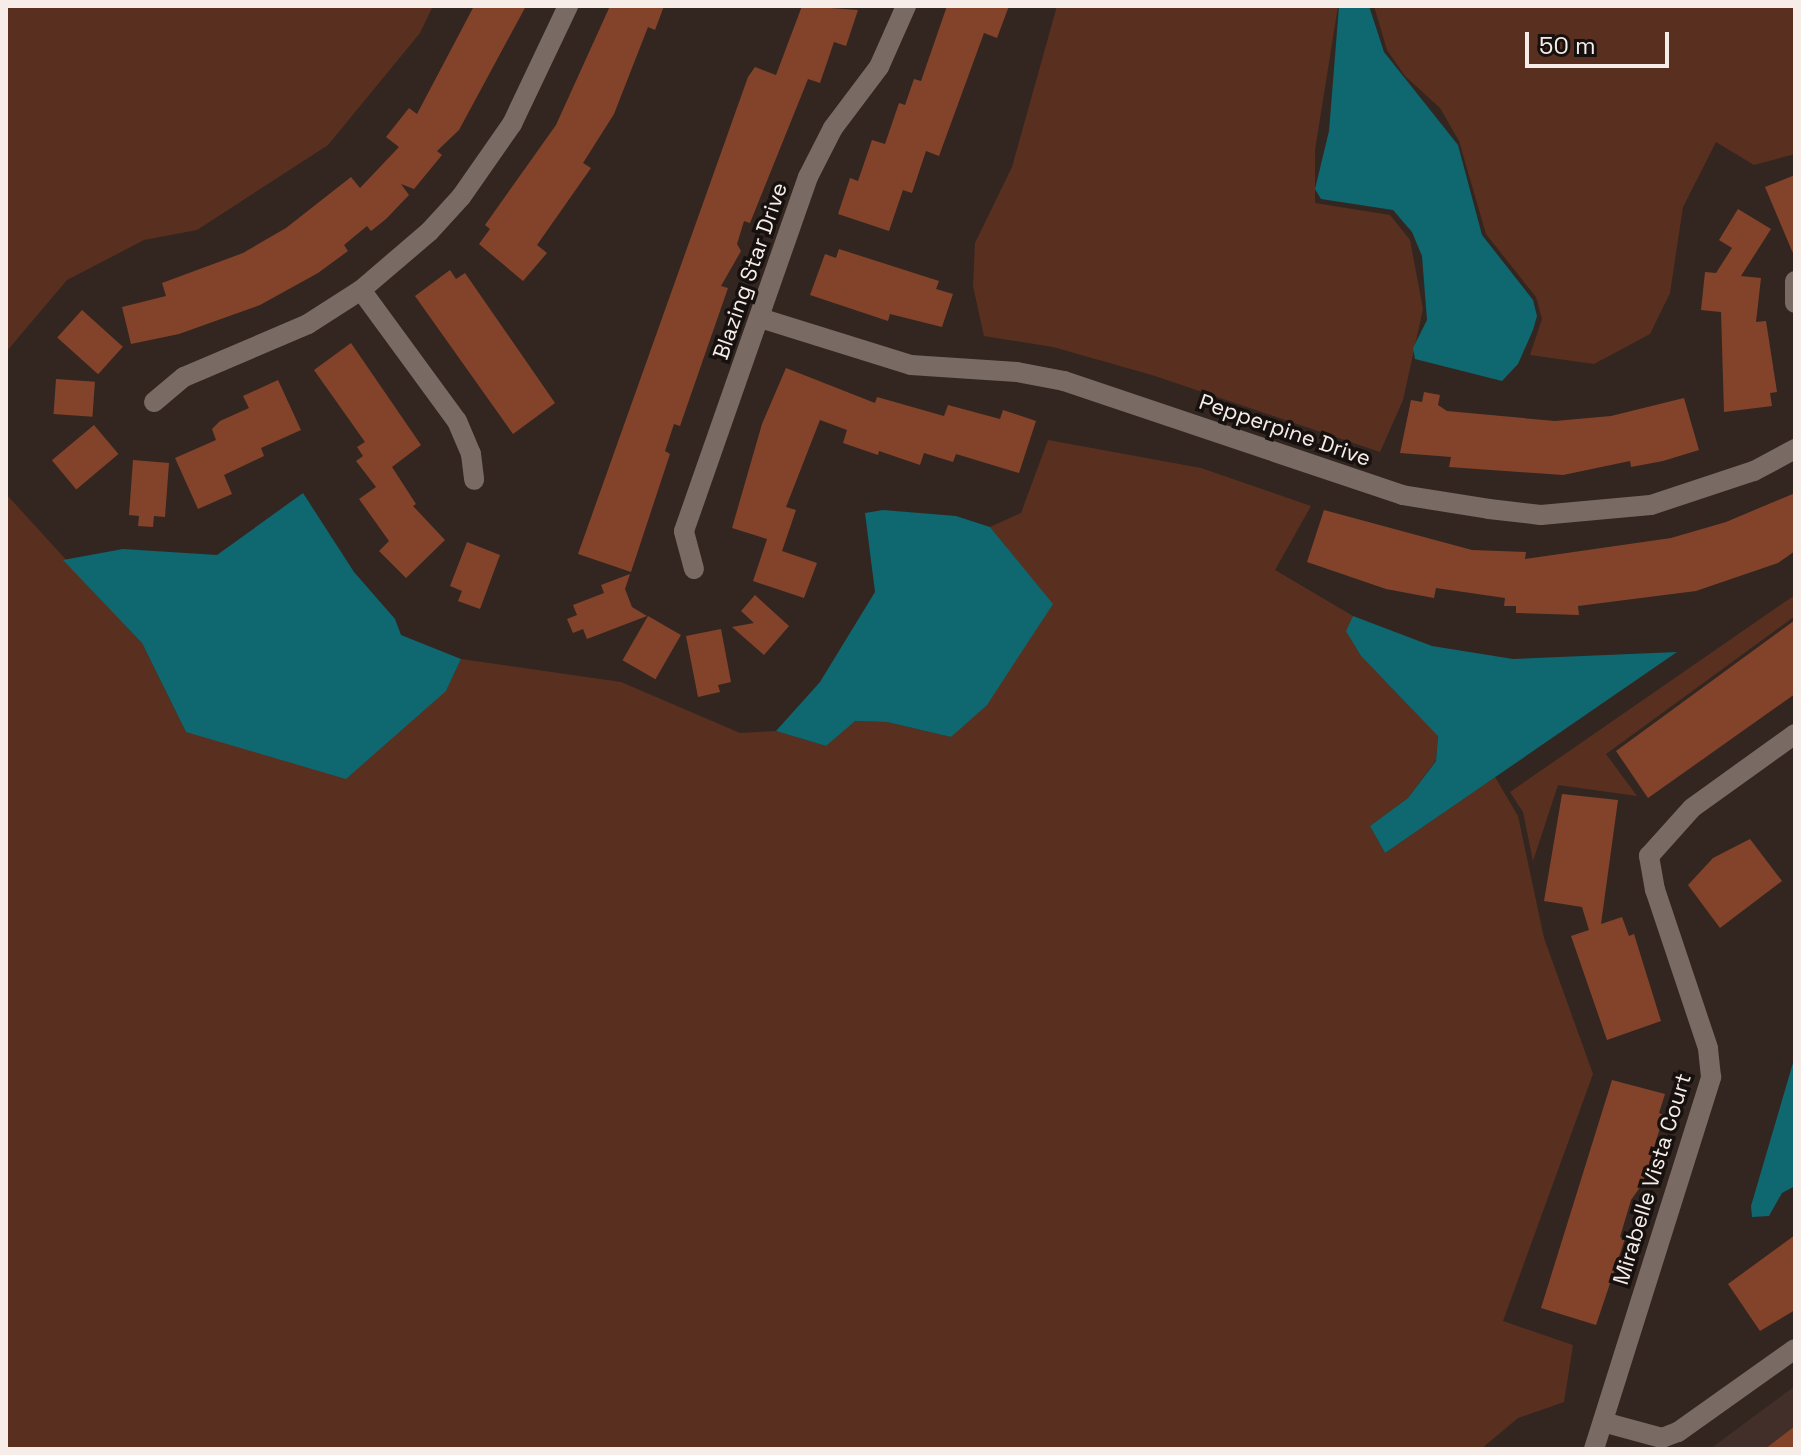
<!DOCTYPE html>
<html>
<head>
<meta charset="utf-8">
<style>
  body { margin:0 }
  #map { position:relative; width:1801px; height:1455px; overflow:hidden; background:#332620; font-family:"Space Grotesk",sans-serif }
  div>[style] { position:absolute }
  .education>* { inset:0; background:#422f2a }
  .green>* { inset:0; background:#59301f }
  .water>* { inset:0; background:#0f676f }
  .building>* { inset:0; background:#83432a; transform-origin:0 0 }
  .minor>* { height:20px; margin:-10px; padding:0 10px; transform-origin:10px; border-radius:10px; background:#7a6a64 }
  span { translate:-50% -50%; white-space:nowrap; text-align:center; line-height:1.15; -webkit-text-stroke:7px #16100e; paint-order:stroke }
  .street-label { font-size:22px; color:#f6ede9 }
  .frame { position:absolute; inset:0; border:8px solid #f6ede9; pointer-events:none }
  .scale { position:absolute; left:1525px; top:32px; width:144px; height:36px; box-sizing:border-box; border:4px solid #f6ede9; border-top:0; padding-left:10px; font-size:24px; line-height:28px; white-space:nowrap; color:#f6ede9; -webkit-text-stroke:6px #16100e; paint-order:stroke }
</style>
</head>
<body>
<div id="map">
  <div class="education">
    <div style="clip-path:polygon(1795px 1386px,1795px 1449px,1710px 1449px)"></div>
  </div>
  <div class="green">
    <div style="clip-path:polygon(6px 6px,433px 6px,420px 33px,328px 145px,197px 230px,144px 240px,67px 280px,6px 352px)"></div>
    <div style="clip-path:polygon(1057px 6px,1338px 6px,1315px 150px,1315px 203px,1390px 215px,1410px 240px,1423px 309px,1403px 400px,1380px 452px,1152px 375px,1053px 347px,984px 336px,973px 286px,975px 243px,1012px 167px)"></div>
    <div style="clip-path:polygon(1374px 6px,1795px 6px,1795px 154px,1754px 165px,1716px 142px,1683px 207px,1670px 293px,1650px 334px,1594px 364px,1530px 355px,1542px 319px,1536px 297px,1486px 234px,1459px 141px,1440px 108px,1405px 76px,1387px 50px)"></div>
    <div style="clip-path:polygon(1048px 440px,1201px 468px,1311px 506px,1275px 570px,1353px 616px,1347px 631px,1361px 656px,1438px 735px,1436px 760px,1408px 798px,1370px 826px,1385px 853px,1495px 777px,1518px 816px,1544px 938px,1593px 1074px,1503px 1321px,1573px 1345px,1564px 1402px,1518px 1418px,1481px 1449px,6px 1449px,6px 494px,142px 643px,186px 732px,446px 691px,461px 659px,621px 682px,740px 733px,776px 731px,826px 746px,854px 721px,887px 722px,951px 737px,1052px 604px,990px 527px,1021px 513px)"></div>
    <div style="clip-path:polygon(1795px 595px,1795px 616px,1606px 754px,1637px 796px,1558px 785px,1533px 861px,1523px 812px,1510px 792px)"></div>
  </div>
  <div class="water">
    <div style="clip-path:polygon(1339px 6px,1369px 6px,1384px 52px,1458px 145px,1482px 235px,1533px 300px,1537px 316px,1533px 330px,1518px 364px,1502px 381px,1415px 359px,1413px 348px,1427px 320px,1422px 256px,1412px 232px,1393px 210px,1321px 199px,1315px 189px,1329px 131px)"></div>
    <div style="clip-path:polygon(303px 493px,354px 572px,395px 619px,401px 635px,461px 659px,446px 691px,346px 779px,186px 732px,142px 643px,63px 560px,123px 549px,217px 555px)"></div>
    <div style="clip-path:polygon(883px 510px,956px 516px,990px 527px,1053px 604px,987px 705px,951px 737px,887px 722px,855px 721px,826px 746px,776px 731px,820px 682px,875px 592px,865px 513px)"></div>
    <div style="clip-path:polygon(1353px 616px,1432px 646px,1513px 659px,1677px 652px,1385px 853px,1370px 826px,1408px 798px,1436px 761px,1438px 736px,1361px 656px,1346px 631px)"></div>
    <div style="clip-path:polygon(1795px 1056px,1795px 1186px,1782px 1193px,1769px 1216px,1752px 1217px,1751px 1206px)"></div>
  </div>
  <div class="building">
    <div style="clip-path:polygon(474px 6px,526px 6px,459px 130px,437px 151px,442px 155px,414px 189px,401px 184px,409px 195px,386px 219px,371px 231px,367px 226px,344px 245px,348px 251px,318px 273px,260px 305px,179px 334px,131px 344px,122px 307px,166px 296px,162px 283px,243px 253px,286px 228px,351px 177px,360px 188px,399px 147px,386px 137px,409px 108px,417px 114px)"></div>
    <div style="clip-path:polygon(610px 6px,664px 6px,655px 30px,648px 27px,614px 114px,583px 163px,591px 168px,537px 245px,547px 253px,523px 281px,479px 244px,490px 229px,485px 225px,556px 125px)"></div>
    <div style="clip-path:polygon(802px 6px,858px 10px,846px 46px,834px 42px,820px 83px,808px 79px,750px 223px,744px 221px,737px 244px,741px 251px,721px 286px,728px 288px,680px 426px,674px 424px,665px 451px,670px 454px,631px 572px,578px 554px,748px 77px,755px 67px,776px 75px)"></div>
    <div style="clip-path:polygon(947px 6px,1009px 6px,997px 38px,984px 33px,939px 156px,926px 151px,912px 193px,903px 190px,889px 231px,838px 214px,850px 178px,858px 181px,872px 140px,885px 144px,899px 103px,905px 105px,914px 79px,921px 81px)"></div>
    <div style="clip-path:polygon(1795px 175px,1795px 258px,1765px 187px)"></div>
    <div style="clip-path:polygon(1738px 209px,1771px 229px,1741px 276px,1761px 278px,1756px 322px,1766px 321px,1777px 392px,1770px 393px,1772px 406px,1724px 412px,1721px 312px,1701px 310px,1705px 272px,1716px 273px,1732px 248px,1719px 240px)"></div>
    <div style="clip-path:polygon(839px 249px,939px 281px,936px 289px,953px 294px,942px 327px,890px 314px,888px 321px,810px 295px,825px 254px,836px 258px)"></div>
    <div style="clip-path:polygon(450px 270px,456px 279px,465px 273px,555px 403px,513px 434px,415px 296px)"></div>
    <div style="left:82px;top:310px;width:55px;height:37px;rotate:42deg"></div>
    <div style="clip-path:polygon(351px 343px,421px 445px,392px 467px,416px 504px,413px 506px,445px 540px,406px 578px,379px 551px,389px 541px,359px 499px,376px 487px,356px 461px,363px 456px,357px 447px,365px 442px,314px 370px)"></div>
    <div style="clip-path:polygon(786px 368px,875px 403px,877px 397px,944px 416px,948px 405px,1000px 419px,1003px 410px,1036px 421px,1019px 473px,956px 454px,953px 462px,924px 453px,920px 465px,879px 451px,878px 455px,843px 443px,847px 430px,820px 420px,786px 507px,796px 510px,782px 551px,817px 563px,804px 598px,753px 581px,767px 539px,732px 528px,762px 424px)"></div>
    <div style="left:56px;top:379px;width:39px;height:35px;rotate:4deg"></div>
    <div style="clip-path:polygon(278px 380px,301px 430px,261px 448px,264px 456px,224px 475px,232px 494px,198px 509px,175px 458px,216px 440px,212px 429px,220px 421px,249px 408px,243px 396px)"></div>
    <div style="clip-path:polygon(1424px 392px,1440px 395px,1438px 405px,1447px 411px,1555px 421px,1611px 416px,1684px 398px,1699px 450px,1663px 461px,1631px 467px,1630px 461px,1563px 475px,1449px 467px,1451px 457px,1400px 453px,1411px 400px,1422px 402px)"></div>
    <div style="left:94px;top:425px;width:38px;height:55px;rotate:50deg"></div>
    <div style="clip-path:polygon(133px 460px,169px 463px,165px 517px,154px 516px,153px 527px,138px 526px,139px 516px,129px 515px)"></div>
    <div style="clip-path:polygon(1795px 493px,1795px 551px,1778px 563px,1696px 591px,1578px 606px,1579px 615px,1516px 613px,1516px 606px,1504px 606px,1505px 598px,1436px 588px,1434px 598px,1386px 589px,1307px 562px,1324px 510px,1472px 550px,1526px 552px,1525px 559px,1671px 538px,1726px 522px)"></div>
    <div style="clip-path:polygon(467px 542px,500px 555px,480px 609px,458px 601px,462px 591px,450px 586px)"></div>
    <div style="clip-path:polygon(630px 574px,625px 589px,632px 607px,647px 616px,587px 639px,583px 629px,573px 633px,567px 619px,577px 615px,573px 605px,604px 593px,601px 585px)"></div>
    <div style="clip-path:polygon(755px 595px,789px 626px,764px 655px,732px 627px,754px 623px,741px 611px)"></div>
    <div style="left:648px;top:616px;width:38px;height:51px;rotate:30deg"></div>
    <div style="clip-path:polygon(1795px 620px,1795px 694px,1648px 798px,1616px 751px)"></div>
    <div style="clip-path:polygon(721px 629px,731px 682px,718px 685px,720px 692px,698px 697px,686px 636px)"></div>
    <div style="clip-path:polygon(1562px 794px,1618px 800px,1601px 924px,1622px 917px,1629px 936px,1634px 934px,1661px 1021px,1607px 1040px,1571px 936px,1589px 930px,1582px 907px,1544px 901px)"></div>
    <div style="clip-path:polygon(1750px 839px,1782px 881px,1720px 928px,1688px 885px,1713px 858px)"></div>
    <div style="clip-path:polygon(1612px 1080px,1665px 1094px,1659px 1113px,1664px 1115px,1643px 1183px,1631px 1200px,1620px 1237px,1625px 1239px,1596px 1325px,1541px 1308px)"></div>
    <div style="clip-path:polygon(1795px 1235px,1795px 1310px,1760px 1331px,1728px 1284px)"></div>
    <div style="clip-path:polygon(1795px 1426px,1795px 1449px,1765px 1449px)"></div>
  </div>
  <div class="minor">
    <div style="left:1795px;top:281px;width:22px;rotate:90deg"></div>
    <div style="left:361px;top:290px;width:162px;rotate:53.8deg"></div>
    <div style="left:457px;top:421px;width:36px;rotate:67deg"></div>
    <div style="left:471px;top:454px;width:26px;rotate:83deg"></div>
    <div style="left:760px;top:318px;width:158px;rotate:17.3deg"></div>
    <div style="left:911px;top:365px;width:106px;rotate:3.8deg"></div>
    <div style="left:1017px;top:372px;width:48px;rotate:10.8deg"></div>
    <div style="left:1064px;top:381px;width:357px;rotate:18.6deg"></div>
    <div style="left:1402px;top:495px;width:88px;rotate:9.1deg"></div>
    <div style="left:1489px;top:509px;width:52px;rotate:6.6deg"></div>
    <div style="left:1541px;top:515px;width:110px;rotate:-5.2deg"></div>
    <div style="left:1651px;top:505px;width:108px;rotate:-18.3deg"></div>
    <div style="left:1754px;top:471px;width:47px;rotate:-28.2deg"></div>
    <div style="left:154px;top:402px;width:39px;rotate:-40deg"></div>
    <div style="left:184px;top:377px;width:135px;rotate:-23.1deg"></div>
    <div style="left:308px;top:324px;width:63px;rotate:-32.7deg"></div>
    <div style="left:361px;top:290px;width:89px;rotate:-40.5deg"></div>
    <div style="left:429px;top:232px;width:47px;rotate:-47.6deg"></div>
    <div style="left:461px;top:197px;width:89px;rotate:-55.1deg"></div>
    <div style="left:512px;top:124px;width:131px;rotate:-64.6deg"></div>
    <div style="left:694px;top:569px;width:39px;rotate:-105deg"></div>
    <div style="left:684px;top:531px;width:375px;rotate:-70.7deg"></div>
    <div style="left:808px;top:177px;width:55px;rotate:-63deg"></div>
    <div style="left:833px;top:128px;width:76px;rotate:-53deg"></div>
    <div style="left:879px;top:67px;width:67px;rotate:-66.1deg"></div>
    <div style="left:1603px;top:1422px;width:61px;rotate:15.2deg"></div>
    <div style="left:1662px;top:1438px;width:17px;rotate:-21deg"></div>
    <div style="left:1678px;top:1432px;width:143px;rotate:-35.4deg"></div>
    <div style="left:1594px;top:1449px;width:390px;rotate:-72.5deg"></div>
    <div style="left:1711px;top:1077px;width:29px;rotate:-96deg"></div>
    <div style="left:1708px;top:1048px;width:167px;rotate:-108.5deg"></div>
    <div style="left:1655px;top:890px;width:35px;rotate:-100deg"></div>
    <div style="left:1649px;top:856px;width:64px;rotate:-48.1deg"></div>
    <div style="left:1692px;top:808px;width:127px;rotate:-35.7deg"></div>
  </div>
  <div class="street-label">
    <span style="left:750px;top:271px;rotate:-71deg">Blazing Star Drive</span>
    <span style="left:1285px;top:430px;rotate:19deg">Pepperpine Drive</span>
    <span style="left:1652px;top:1179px;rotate:-73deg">Mirabelle Vista Court</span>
  </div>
  <div class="frame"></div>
  <div class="scale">50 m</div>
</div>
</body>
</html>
